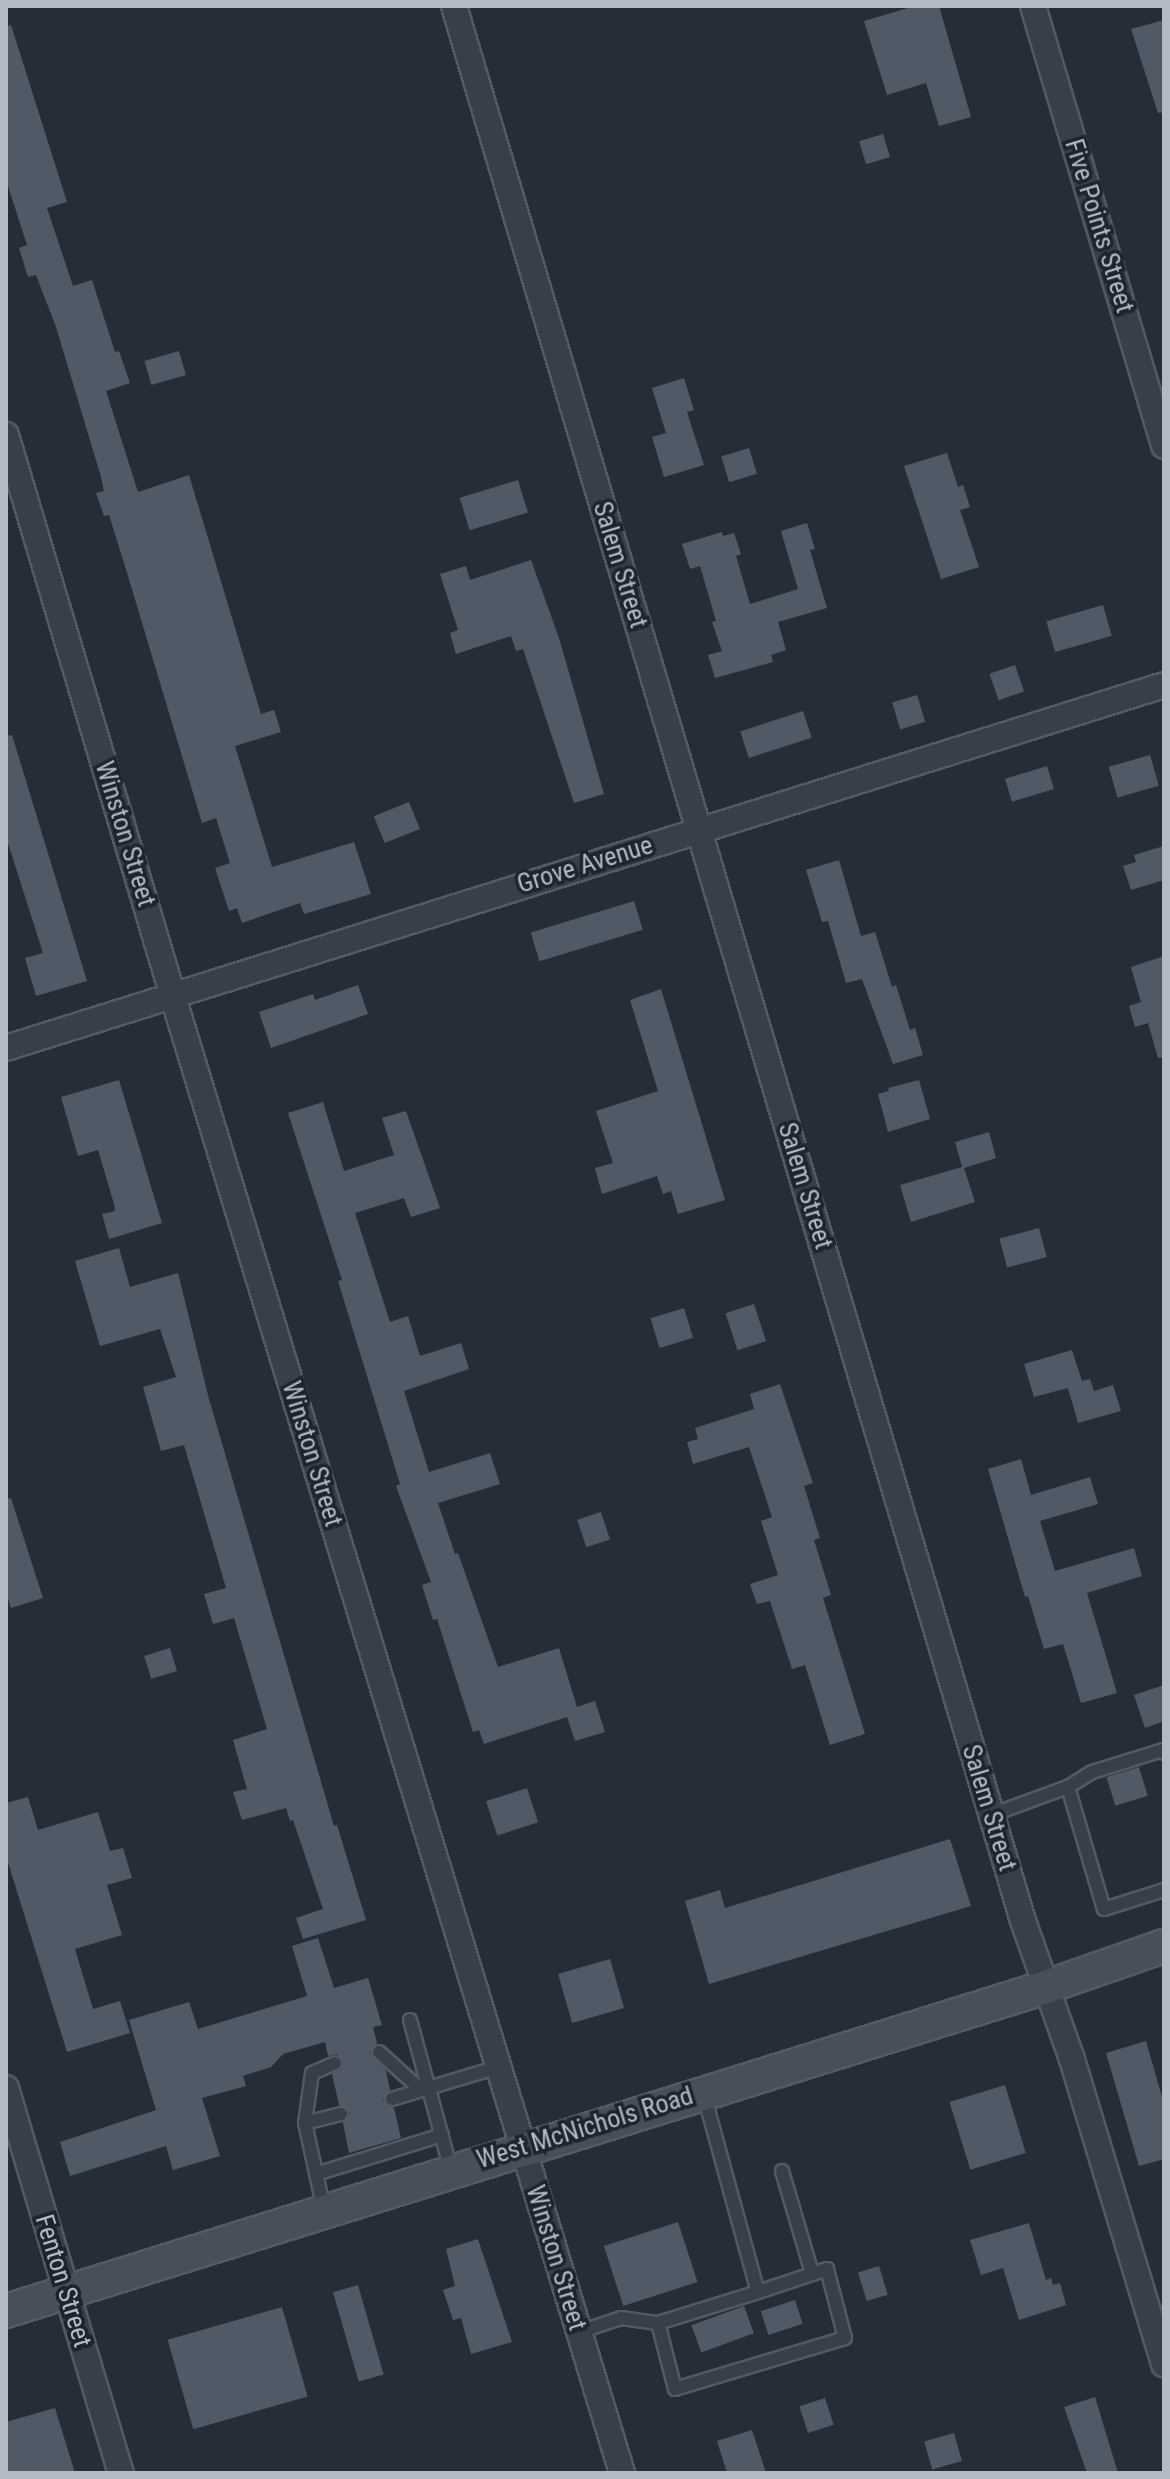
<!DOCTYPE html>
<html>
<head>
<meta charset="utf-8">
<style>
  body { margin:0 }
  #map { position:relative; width:1170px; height:2479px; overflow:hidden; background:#252d37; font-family:"Roboto Condensed",sans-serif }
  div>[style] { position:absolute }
  .building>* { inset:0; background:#505a66; transform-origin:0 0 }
  .roads { filter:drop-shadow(2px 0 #535a63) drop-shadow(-2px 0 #535a63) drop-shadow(0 2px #535a63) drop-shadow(0 -2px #535a63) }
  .lane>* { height:12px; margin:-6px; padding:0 6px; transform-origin:6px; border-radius:6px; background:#383f48 }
  .street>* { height:24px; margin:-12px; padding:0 12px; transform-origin:12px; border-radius:12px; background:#383f48 }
  .secondary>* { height:32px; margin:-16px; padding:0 16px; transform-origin:16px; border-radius:16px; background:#474f5a }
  span { translate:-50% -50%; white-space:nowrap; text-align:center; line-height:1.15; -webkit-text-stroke:7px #1d242d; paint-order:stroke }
  .street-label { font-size:26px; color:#b3bac4 }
  .frame { position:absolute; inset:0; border:8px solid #b3bac4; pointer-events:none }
</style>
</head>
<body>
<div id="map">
  <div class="building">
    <div style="clip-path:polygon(915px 6px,939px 6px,971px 117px,939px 126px,926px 83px,887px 95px,864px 21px)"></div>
    <div style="clip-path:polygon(1164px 20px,1164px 112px,1158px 113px,1131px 29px)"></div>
    <div style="clip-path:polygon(11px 25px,67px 202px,47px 208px,73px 286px,92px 280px,115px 352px,119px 351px,130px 383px,106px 391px,138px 492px,189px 475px,261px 714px,274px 710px,281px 732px,235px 746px,272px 867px,354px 842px,371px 894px,304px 914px,300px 903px,242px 923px,237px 908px,229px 911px,215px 868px,230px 863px,216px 818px,202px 823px,128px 576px,109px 515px,104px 516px,96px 493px,104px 491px,101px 477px,56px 327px,36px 275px,28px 277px,19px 248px,27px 245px,6px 180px,6px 26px)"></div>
    <div style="left:883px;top:134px;width:24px;height:25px;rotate:73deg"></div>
    <div style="left:179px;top:351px;width:25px;height:36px;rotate:74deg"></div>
    <div style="clip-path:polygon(684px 378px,694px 410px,687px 412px,704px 465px,664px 477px,652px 437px,666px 433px,652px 388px)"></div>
    <div style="left:749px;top:448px;width:27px;height:29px;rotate:73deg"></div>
    <div style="clip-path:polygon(947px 453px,958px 487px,963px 485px,970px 507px,960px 510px,979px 567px,941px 579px,904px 466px)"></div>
    <div style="left:518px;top:480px;width:34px;height:61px;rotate:73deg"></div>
    <div style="clip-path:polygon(807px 523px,815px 549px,810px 550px,827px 608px,778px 622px,786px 650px,771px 655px,773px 662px,715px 678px,708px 655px,722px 651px,712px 622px,716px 621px,700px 566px,690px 569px,682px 544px,722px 532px,723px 536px,734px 533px,741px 554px,736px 556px,750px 604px,798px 589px,781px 531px)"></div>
    <div style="clip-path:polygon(531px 560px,559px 638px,604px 794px,574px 803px,523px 649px,516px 651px,511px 636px,456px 654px,450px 633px,458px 630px,440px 574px,466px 566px,470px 580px)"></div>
    <div style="left:1103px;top:605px;width:32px;height:59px;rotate:74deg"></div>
    <div style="left:1015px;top:665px;width:28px;height:27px;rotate:71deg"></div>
    <div style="left:917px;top:695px;width:28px;height:26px;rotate:73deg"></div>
    <div style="left:803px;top:711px;width:28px;height:66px;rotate:72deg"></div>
    <div style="clip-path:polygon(12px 735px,87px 981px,36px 996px,25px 958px,43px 953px,6px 837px,6px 736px)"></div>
    <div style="left:1150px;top:755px;width:32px;height:43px;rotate:74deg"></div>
    <div style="left:1047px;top:766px;width:24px;height:44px;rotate:73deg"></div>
    <div style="left:409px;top:802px;width:29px;height:38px;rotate:68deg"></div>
    <div style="clip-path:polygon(1164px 846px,1164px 880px,1131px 890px,1123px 866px,1136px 862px,1134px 855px)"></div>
    <div style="clip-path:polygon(839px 860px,861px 936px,875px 932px,892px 987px,896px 985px,910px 1030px,915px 1028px,923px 1055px,893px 1064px,862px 979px,846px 983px,828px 921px,822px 922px,806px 870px)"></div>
    <div style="left:634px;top:901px;width:30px;height:108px;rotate:73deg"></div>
    <div style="clip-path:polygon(1164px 956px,1164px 1057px,1158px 1058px,1148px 1023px,1135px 1027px,1129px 1006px,1141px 1002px,1131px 967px)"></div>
    <div style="clip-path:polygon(358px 985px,368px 1014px,271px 1048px,259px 1012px,313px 994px,315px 1000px)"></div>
    <div style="clip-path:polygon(661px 989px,725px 1200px,678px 1214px,671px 1191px,663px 1194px,657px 1176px,602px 1194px,595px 1168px,613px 1163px,596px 1111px,658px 1091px,630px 1000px)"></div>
    <div style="clip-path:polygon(119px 1080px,162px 1223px,109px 1239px,102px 1214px,115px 1211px,114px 1204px,98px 1150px,78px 1156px,61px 1097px)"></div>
    <div style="clip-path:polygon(919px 1080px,930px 1119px,888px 1132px,878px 1094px,889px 1091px,888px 1088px)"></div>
    <div style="clip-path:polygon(323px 1102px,344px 1171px,394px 1155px,382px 1118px,406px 1111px,440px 1208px,411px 1217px,404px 1198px,355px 1213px,390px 1322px,408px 1316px,420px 1356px,461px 1343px,469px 1369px,404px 1391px,429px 1472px,490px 1453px,500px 1484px,438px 1503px,455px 1554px,458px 1553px,498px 1667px,559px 1648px,577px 1707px,595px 1701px,605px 1732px,575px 1741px,567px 1717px,484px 1744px,479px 1730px,473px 1732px,437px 1619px,433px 1620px,422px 1585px,431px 1582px,396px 1486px,400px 1484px,338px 1281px,342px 1280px,288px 1113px)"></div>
    <div style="clip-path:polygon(989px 1132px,996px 1158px,964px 1168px,975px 1202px,911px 1222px,900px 1185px,962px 1167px,955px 1142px)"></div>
    <div style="left:1039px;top:1228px;width:30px;height:41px;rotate:75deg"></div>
    <div style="clip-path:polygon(119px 1248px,130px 1287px,178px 1273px,209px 1399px,334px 1826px,337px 1825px,366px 1920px,303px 1939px,296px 1918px,323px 1909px,293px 1820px,290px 1821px,286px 1808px,242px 1820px,233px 1792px,247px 1789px,233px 1740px,267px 1729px,234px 1618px,213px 1624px,204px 1594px,226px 1588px,184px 1445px,161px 1451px,143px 1387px,176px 1377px,160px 1329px,100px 1346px,75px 1261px)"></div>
    <div style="left:754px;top:1304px;width:39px;height:30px;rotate:72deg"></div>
    <div style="left:684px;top:1308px;width:31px;height:35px;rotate:73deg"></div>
    <div style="clip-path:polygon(1072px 1350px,1082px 1381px,1090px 1379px,1094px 1391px,1113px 1385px,1121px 1411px,1078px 1423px,1068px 1388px,1034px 1397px,1024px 1364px)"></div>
    <div style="clip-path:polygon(780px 1384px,813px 1483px,804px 1486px,820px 1538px,814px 1540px,831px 1595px,823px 1598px,865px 1734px,830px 1745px,805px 1665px,792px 1669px,770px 1601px,757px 1604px,750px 1584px,778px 1575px,761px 1521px,772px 1517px,749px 1447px,693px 1464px,687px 1442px,698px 1439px,695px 1428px,754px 1409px,750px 1394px)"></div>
    <div style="clip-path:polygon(1021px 1459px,1031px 1495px,1090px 1477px,1098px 1504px,1040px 1521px,1055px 1571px,1134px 1548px,1142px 1576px,1087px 1593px,1117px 1693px,1081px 1703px,1063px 1644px,1044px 1649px,1028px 1596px,1025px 1597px,988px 1469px)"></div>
    <div style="clip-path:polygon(11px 1498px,43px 1598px,11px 1608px,6px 1593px,6px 1499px)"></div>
    <div style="left:601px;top:1512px;width:29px;height:25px;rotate:72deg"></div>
    <div style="left:170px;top:1648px;width:24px;height:27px;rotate:73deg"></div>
    <div style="clip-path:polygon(1164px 1685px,1164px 1721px,1145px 1728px,1134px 1695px)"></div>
    <div style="left:1139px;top:1767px;width:30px;height:34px;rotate:73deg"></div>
    <div style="left:527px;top:1788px;width:36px;height:43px;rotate:72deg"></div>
    <div style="clip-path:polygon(28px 1797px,38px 1830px,98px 1812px,110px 1851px,123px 1848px,132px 1878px,107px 1885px,122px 1935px,75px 1949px,93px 2009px,120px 2001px,130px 2033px,67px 2052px,6px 1856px,6px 1803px)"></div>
    <div style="clip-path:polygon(950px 1839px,971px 1906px,709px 1984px,685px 1901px,720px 1890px,725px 1908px)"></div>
    <div style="clip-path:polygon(318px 1938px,334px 1988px,368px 1978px,382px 2025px,373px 2027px,377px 2043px,370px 2054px,386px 2071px,390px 2090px,383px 2101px,394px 2108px,401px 2138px,349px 2153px,343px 2123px,350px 2113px,339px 2105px,332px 2074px,342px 2069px,343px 2060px,337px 2054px,328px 2056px,325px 2042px,283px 2054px,271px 2067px,243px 2076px,246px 2086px,202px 2098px,220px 2156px,173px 2170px,166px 2146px,70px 2176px,60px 2142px,156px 2110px,129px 2020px,189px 2002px,198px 2029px,307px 1996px,292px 1946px)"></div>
    <div style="left:610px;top:1959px;width:51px;height:54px;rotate:74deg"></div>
    <div style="clip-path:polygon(1146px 2041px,1164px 2104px,1164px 2159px,1139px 2166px,1106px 2053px)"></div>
    <div style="left:1005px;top:2085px;width:71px;height:58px;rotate:73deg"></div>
    <div style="left:678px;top:2222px;width:63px;height:78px;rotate:72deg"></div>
    <div style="clip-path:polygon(1029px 2223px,1046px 2280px,1051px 2278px,1053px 2285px,1060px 2283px,1066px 2305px,1019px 2320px,1003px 2268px,981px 2275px,970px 2240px)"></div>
    <div style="clip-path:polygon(478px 2239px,512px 2342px,471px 2354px,461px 2318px,453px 2320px,443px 2290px,455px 2286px,446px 2249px)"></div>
    <div style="left:879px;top:2266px;width:30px;height:22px;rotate:73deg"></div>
    <div style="left:358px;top:2285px;width:93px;height:26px;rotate:74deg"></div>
    <div style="left:795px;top:2300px;width:25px;height:36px;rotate:72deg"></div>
    <div style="left:744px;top:2306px;width:29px;height:56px;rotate:70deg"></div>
    <div style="left:282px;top:2307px;width:93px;height:119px;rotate:74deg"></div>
    <div style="clip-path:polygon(1095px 2397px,1118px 2473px,1087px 2473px,1064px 2407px)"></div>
    <div style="left:825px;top:2398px;width:28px;height:27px;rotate:72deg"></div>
    <div style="clip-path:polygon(55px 2408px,75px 2473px,6px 2473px,6px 2422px)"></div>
    <div style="clip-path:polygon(752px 2430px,766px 2473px,727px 2473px,717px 2441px)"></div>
    <div style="left:954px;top:2433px;width:29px;height:31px;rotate:74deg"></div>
  </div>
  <div class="roads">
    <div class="lane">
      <div style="left:1068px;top:1787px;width:28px;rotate:-32deg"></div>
      <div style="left:1092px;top:1772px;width:74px;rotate:-17.2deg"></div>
      <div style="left:1163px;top:1750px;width:3px;rotate:72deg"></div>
      <div style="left:991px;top:1815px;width:82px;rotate:-20deg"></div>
      <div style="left:1068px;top:1787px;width:127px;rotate:73.6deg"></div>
      <div style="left:1104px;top:1909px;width:63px;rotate:-17.6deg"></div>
      <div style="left:410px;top:2020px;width:156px;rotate:74.7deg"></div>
      <div style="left:379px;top:2052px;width:54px;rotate:42deg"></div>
      <div style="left:704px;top:2095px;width:204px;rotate:74.7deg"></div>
      <div style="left:758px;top:2292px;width:73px;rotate:-18.4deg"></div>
      <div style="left:827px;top:2269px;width:71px;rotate:75.4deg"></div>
      <div style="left:845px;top:2338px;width:177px;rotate:163.3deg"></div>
      <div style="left:675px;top:2389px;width:68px;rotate:-104.4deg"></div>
      <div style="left:658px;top:2323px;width:105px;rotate:-17.2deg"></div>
      <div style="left:392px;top:2099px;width:111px;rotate:-16.8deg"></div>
      <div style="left:305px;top:2123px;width:50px;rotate:-82deg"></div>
      <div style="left:312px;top:2073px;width:25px;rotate:-23deg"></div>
      <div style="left:782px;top:2171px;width:106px;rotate:73.6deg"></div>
      <div style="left:316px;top:2174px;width:132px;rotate:-17.2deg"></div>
      <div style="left:324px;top:2210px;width:89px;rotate:-102.3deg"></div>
      <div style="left:305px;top:2123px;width:37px;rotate:-14deg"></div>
      <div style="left:579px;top:2332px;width:44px;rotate:-18.4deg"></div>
      <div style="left:621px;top:2318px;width:37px;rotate:8deg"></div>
    </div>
    <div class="street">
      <div style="left:454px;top:6px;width:1995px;rotate:73.45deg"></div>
      <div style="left:1022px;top:1918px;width:146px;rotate:70.5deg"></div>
      <div style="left:1071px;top:2056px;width:322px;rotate:73.2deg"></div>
      <div style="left:1033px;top:6px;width:459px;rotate:73.4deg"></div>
      <div style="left:6px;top:435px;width:613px;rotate:73.43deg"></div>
      <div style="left:181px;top:1023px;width:1516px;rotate:73.08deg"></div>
      <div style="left:6px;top:1048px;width:1214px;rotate:-17.4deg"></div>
      <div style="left:6px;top:2088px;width:402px;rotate:73.4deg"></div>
    </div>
    <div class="secondary">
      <div style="left:6px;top:2311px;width:1089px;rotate:-17.3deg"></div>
      <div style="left:1046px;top:1987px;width:125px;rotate:-19.2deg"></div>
    </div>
  </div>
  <div class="street-label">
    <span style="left:1099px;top:226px;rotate:73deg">Five Points Street</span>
    <span style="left:620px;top:565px;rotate:73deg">Salem Street</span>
    <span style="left:125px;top:834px;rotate:73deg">Winston Street</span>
    <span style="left:585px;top:865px;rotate:-17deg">Grove Avenue</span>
    <span style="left:805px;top:1186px;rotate:73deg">Salem Street</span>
    <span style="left:312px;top:1454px;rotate:73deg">Winston Street</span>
    <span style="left:989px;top:1808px;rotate:73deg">Salem Street</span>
    <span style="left:585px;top:2128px;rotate:-17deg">West McNichols Road</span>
    <span style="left:556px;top:2258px;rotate:73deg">Winston Street</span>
    <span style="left:63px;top:2281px;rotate:73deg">Fenton Street</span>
  </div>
  <div class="frame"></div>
</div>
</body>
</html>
